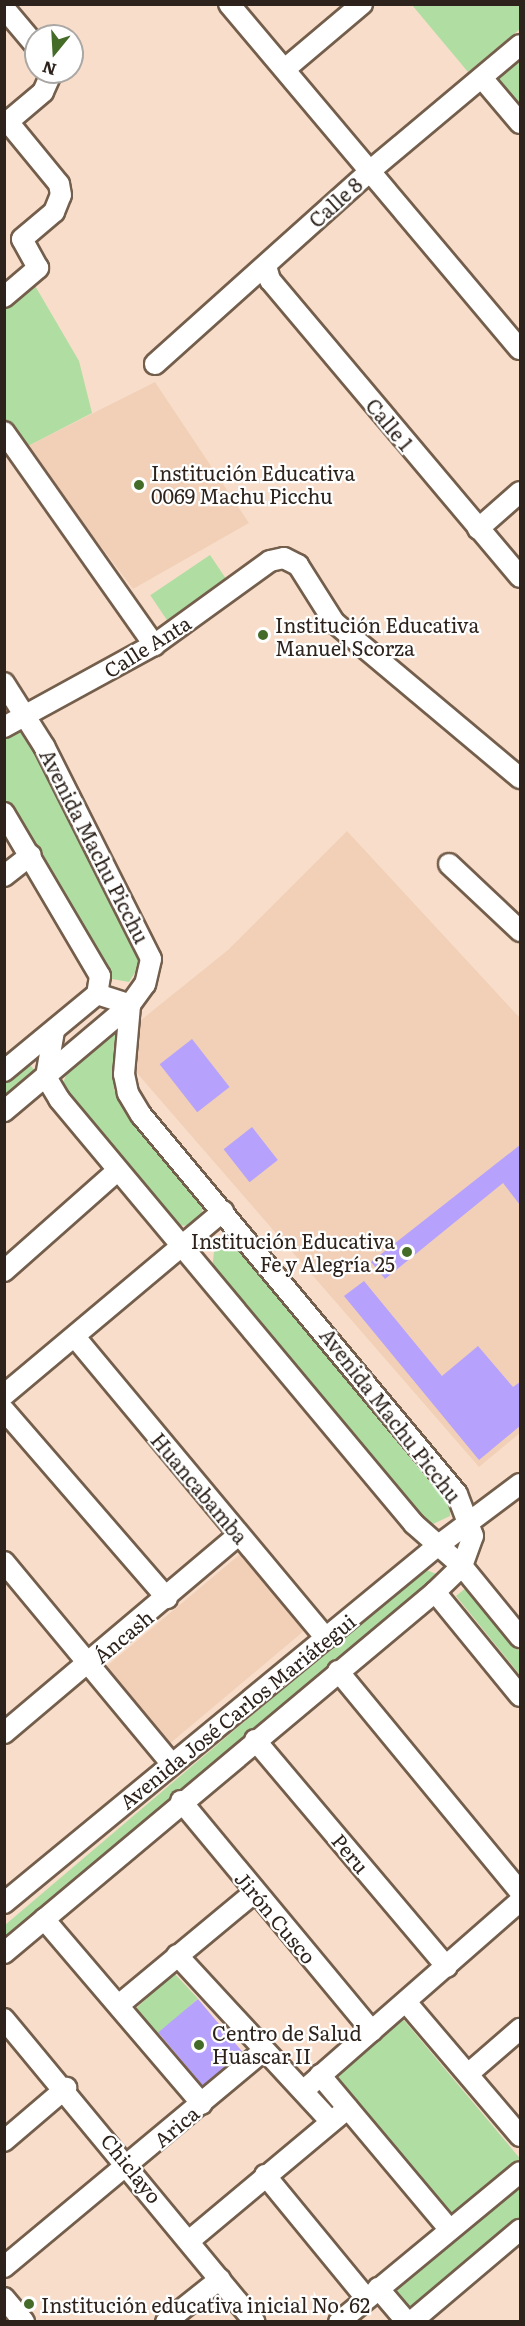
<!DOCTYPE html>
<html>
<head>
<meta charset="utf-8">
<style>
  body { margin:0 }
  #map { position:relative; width:525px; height:2326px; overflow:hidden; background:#f8deca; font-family:Literata,serif }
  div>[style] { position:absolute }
  .built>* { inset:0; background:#f1d0b7; transform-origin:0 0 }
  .green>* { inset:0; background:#afdda2; transform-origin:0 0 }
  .building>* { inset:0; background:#b6a2fc; transform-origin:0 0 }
  .roads { filter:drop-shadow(2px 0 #745e4c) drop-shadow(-2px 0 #745e4c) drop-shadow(0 2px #745e4c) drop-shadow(0 -2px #745e4c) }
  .minor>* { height:20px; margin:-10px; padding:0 10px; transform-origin:10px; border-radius:10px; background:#fff }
  .dots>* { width:16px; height:16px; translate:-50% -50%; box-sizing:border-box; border:3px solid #fff; border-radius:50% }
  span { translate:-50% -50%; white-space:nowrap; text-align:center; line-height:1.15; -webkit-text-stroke:4.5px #fff; paint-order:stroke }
  .street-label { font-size:20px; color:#2d231c }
  .poi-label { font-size:20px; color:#2d231c }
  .left { translate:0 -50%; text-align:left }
  .right { translate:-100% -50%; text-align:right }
  .frame { position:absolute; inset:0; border:6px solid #2d231c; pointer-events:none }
  .north { position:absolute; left:24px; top:24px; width:60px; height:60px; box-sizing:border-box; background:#fff; border:2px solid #aba7a4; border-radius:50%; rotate:198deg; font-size:16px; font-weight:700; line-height:24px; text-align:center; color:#2d231c }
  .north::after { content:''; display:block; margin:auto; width:21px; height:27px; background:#446c28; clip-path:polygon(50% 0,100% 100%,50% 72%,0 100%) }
</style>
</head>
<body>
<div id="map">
  <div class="built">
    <div style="clip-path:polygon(155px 382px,249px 523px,133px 589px,26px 447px)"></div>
    <div style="clip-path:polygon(347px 831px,520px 1018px,520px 1433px,479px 1467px,136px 1072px,141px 1020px,228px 950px)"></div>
    <div style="left:245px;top:1550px;width:100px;height:185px;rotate:50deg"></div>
  </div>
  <div class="green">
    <div style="clip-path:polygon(412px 5px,520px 5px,520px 29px,468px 72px)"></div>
    <div style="clip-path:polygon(520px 56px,520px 107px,495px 77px)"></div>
    <div style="clip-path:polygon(34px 284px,79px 361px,92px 413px,26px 447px,5px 420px,5px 307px)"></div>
    <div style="left:210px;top:555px;width:40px;height:72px;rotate:56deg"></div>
    <div style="clip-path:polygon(20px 732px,30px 738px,144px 958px,129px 982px,112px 979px,102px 968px,5px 803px,5px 736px)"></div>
    <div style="clip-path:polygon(117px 1028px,114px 1090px,204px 1204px,199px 1222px,190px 1226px,174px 1225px,65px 1097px,62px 1086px,69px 1067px)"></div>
    <div style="clip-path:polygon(29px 1064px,38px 1074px,5px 1102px,5px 1084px)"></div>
    <div style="clip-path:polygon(232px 1243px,243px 1247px,451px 1496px,450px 1516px,433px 1524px,417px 1516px,212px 1270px,214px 1252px)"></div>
    <div style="clip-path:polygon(424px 1569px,439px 1575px,434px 1582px,5px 1942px,5px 1925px)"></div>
    <div style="clip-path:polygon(467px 1587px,520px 1652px,520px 1675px,456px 1596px)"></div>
    <div style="left:174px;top:1973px;width:35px;height:55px;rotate:47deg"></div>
    <div style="left:403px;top:2019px;width:182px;height:89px;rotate:50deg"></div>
    <div style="clip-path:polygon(520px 2184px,520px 2237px,417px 2321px,388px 2292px)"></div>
  </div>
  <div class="building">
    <div style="left:192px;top:1039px;width:61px;height:41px;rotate:52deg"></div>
    <div style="left:252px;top:1127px;width:42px;height:36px;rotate:52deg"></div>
    <div style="clip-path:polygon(520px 1145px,520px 1205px,503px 1183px,385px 1279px,371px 1262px)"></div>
    <div style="clip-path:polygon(364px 1281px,442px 1376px,478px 1346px,513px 1387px,520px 1382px,520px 1426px,479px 1460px,344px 1296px)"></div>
    <div style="left:198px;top:1999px;width:70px;height:52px;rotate:50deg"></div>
  </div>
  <div class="roads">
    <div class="minor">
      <div style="left:229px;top:4px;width:451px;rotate:49.9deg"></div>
      <div style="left:4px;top:8px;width:50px;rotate:49.9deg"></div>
      <div style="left:285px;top:69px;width:101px;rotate:-40.2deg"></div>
      <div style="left:482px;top:78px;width:59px;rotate:49.8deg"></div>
      <div style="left:4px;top:125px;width:51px;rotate:-40.2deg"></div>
      <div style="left:43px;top:92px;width:22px;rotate:-66deg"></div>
      <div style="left:266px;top:266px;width:15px;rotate:74deg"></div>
      <div style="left:270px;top:280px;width:388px;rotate:49.9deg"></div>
      <div style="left:4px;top:297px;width:45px;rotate:-40.5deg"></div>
      <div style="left:38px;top:268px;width:33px;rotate:-119deg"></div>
      <div style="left:22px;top:239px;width:42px;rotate:-40.2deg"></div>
      <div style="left:54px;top:212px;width:18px;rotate:-68deg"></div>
      <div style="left:61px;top:195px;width:11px;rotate:-100deg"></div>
      <div style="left:59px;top:184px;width:80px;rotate:-129.4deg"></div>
      <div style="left:155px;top:364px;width:290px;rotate:-41.9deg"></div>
      <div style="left:371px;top:170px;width:194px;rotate:-40deg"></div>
      <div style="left:4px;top:432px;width:261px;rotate:54.8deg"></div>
      <div style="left:478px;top:529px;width:56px;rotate:-41.4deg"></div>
      <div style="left:4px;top:683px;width:75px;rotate:57.6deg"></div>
      <div style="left:44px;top:746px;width:238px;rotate:63.3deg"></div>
      <div style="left:151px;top:959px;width:26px;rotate:103deg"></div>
      <div style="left:145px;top:984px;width:26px;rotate:126deg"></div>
      <div style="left:130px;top:1005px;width:165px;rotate:139.9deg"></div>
      <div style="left:4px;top:727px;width:171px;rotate:-28.7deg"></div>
      <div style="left:154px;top:645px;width:143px;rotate:-35.9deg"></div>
      <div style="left:270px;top:561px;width:14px;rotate:-12deg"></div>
      <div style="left:284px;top:558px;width:16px;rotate:27deg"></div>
      <div style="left:298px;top:565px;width:67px;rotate:57.7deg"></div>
      <div style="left:334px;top:622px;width:243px;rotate:40deg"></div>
      <div style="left:4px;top:813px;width:189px;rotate:59.5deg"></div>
      <div style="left:100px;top:976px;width:18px;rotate:99deg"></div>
      <div style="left:449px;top:864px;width:98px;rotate:43.3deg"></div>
      <div style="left:4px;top:876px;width:34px;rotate:-38deg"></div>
      <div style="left:54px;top:1031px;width:47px;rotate:99.9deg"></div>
      <div style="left:46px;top:1077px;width:26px;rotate:59deg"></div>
      <div style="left:59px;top:1099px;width:554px;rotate:50.13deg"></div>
      <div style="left:414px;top:1524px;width:64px;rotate:41.2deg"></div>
      <div style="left:462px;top:1566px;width:92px;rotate:50.8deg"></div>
      <div style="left:4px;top:1071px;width:121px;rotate:-39.6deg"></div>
      <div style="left:97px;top:994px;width:35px;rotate:18deg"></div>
      <div style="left:4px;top:1271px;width:152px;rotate:-41.5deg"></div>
      <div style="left:75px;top:1337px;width:392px;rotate:50.2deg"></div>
      <div style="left:4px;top:1395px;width:286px;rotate:-40deg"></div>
      <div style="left:4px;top:1410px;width:249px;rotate:49.1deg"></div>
      <div style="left:4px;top:1562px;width:263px;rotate:50.3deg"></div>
      <div style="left:435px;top:1592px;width:134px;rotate:50.7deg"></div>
      <div style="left:338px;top:1671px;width:286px;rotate:50.5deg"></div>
      <div style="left:4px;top:1733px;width:307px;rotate:-40.2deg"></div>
      <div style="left:255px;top:1740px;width:297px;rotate:49.8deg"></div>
      <div style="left:181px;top:1801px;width:299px;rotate:50.3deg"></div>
      <div style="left:4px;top:1903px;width:560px;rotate:-39.49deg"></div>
      <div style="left:436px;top:1547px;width:105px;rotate:-36.9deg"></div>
      <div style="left:44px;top:1919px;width:243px;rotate:49.5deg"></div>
      <div style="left:4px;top:1953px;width:562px;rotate:-39.95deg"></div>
      <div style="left:435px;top:1592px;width:37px;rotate:-44deg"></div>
      <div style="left:462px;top:1566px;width:32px;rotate:-70deg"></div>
      <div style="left:473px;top:1536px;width:45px;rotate:-110.9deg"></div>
      <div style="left:457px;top:1494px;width:493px;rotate:-129.8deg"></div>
      <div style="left:141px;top:1115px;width:26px;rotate:-121deg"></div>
      <div style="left:128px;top:1093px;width:19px;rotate:-102deg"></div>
      <div style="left:124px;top:1074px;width:69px;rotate:-85deg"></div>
      <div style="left:177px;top:1955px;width:226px;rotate:47.3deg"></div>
      <div style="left:406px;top:2002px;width:176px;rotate:49.6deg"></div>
      <div style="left:120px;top:2004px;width:175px;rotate:-39.7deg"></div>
      <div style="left:4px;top:2019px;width:393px;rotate:50.4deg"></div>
      <div style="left:468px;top:2074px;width:69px;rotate:-40.9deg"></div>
      <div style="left:320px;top:2075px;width:201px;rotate:50deg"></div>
      <div style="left:303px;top:2091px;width:288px;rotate:-41.2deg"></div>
      <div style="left:4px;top:2141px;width:82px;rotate:-40.5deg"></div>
      <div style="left:265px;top:2175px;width:159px;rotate:50.6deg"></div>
      <div style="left:189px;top:2241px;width:207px;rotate:-39.9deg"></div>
      <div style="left:4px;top:2267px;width:336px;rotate:-39.8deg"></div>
      <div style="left:378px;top:2288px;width:45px;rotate:49.5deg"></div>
      <div style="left:4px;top:2298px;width:31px;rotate:50deg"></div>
      <div style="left:166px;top:2322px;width:69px;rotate:-38.5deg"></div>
      <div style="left:339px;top:2322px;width:235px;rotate:-39.6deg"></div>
      <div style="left:411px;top:2322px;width:143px;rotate:-40.2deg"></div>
    </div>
  </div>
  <div class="dots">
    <div style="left:139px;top:485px;background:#446c28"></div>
    <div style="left:263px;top:635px;background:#446c28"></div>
    <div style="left:407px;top:1252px;background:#446c28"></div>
    <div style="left:199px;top:2045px;background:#446c28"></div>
    <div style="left:29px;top:2304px;background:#446c28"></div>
  </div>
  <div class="street-label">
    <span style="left:335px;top:202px;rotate:-42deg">Calle 8</span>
    <span style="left:390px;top:424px;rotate:50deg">Calle 1</span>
    <span style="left:147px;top:646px;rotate:-32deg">Calle Anta</span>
    <span style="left:95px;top:846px;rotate:63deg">Avenida Machu Picchu</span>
    <span style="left:391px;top:1415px;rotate:52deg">Avenida Machu Picchu</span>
    <span style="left:200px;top:1488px;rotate:50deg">Huancabamba</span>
    <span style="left:123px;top:1636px;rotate:-40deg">Áncash</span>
    <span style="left:237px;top:1711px;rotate:-39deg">Avenida José Carlos Mariátegui</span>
    <span style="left:351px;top:1853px;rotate:50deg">Peru</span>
    <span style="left:276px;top:1917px;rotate:50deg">Jirón Cusco</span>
    <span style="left:176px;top:2126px;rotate:-40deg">Arica</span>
    <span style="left:132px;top:2168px;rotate:51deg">Chiclayo</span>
  </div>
  <div class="poi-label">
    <span class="left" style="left:151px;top:484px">Institución Educativa<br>0069 Machu Picchu</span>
    <span class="left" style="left:275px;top:636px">Institución Educativa<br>Manuel Scorza</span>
    <span class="right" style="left:395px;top:1252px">Institución Educativa<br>Fe y Alegría 25</span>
    <span class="left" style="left:212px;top:2044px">Centro de Salud<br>Huascar II</span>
    <span class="left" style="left:41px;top:2304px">Institución educativa inicial No. 62</span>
  </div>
  <div class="frame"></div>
  <div class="north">N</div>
</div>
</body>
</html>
